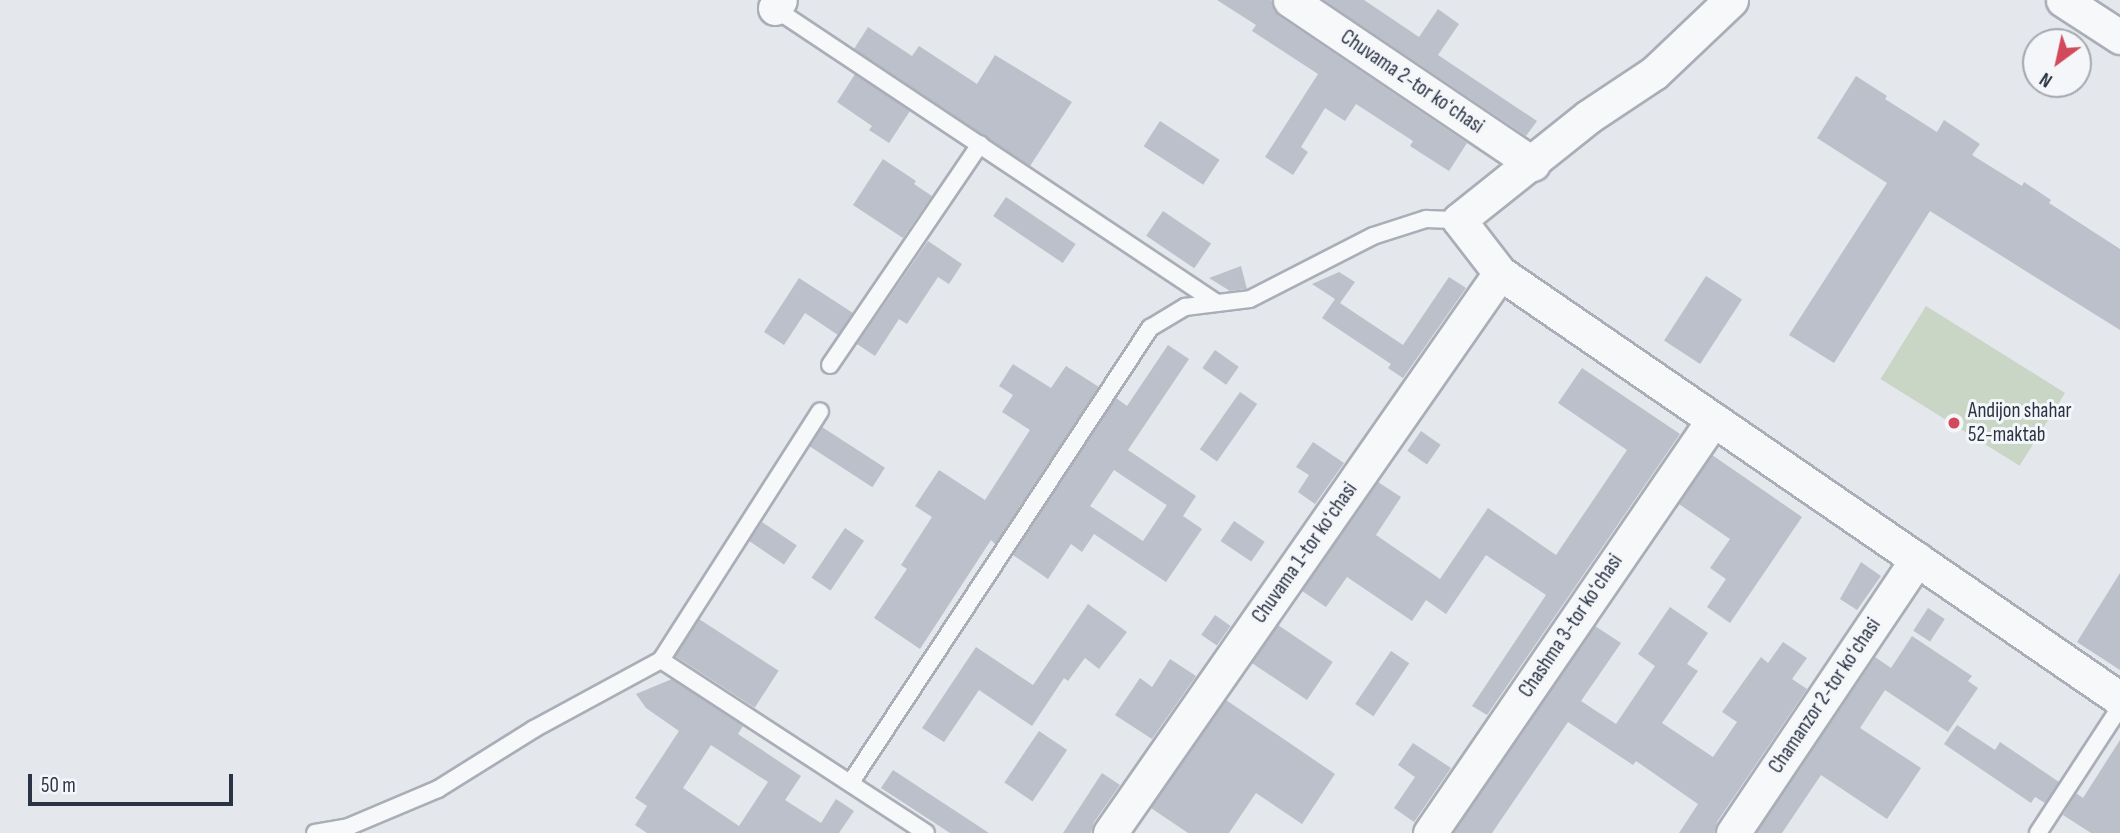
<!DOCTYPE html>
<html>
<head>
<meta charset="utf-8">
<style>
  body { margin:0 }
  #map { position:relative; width:2120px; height:833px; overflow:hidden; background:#e4e7ec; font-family:"Sofia Sans Condensed",sans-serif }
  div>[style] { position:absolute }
  .green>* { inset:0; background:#c9d6c5; transform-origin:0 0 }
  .building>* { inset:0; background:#bbc0ca; transform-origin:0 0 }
  .roads { filter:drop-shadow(2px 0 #a9aeb7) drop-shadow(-2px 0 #a9aeb7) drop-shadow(0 2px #a9aeb7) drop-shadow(0 -2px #a9aeb7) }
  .service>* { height:16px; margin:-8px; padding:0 8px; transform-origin:8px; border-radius:8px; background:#f7f8fa }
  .minor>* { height:33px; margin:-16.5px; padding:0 16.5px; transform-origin:16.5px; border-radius:16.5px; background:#f7f8fa }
  .dots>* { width:19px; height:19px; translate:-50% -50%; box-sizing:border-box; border:4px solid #f4f6f9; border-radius:50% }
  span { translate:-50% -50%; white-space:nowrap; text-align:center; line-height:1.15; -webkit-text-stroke:6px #f4f6f9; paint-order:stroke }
  .street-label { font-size:21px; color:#2b3445 }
  .poi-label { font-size:21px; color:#2b3445 }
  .left { translate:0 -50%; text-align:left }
  .north { position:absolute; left:2022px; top:28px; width:70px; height:70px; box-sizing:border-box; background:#f4f6f9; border:2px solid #a4a8b1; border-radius:50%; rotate:213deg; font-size:19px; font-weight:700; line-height:28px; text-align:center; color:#2b3445 }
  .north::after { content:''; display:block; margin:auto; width:24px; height:32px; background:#d1495b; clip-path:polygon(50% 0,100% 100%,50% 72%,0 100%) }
  .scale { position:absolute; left:28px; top:774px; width:205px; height:32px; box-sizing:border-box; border:4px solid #2b3445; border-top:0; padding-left:9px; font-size:21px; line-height:24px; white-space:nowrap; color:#2b3445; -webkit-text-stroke:5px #f4f6f9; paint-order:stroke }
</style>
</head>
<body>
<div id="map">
  <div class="green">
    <div style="left:1926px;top:306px;width:164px;height:86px;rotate:32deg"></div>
  </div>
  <div class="building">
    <div style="clip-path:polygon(1217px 0,1271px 0,1279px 16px,1467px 143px,1449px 171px,1410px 146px,1413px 141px,1356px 104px,1345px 121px,1325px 108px,1301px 147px,1308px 152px,1293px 175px,1265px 157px,1318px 74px,1252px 31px,1256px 25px)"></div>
    <div style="clip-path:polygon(1324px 0,1364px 0,1419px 37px,1438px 9px,1459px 24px,1438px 55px,1537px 121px,1526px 136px)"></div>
    <div style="clip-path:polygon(868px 27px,912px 56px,919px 46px,977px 84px,995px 55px,1072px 102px,1030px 166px,854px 49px)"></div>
    <div style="clip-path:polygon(855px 74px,910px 111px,889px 143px,869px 130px,872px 126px,837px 102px)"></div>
    <div style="clip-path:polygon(1856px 76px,1887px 96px,1885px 99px,1937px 132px,1944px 120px,1980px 144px,1972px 155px,2022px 186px,2024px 182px,2051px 200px,2049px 203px,2120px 249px,2120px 330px,1930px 211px,1834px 363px,1789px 335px,1887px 183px,1817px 138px)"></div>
    <div style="left:1160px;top:121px;width:71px;height:30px;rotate:33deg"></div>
    <div style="clip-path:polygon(883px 159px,916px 181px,914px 184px,932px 196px,903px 238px,853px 205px)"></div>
    <div style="left:1006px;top:197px;width:84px;height:23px;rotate:34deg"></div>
    <div style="left:1163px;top:211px;width:58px;height:30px;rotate:34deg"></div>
    <div style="clip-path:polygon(928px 241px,962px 264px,949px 284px,938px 277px,907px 324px,899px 319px,875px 356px,857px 344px)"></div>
    <div style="clip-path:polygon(1241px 266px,1247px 289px,1230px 291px,1209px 278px)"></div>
    <div style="clip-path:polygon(1339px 272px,1355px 282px,1340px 303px,1403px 345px,1449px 277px,1466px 288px,1403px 378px,1388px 368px,1391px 364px,1322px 318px,1335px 299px,1312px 284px)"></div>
    <div style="left:1706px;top:276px;width:43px;height:77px;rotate:33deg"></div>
    <div style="clip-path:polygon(799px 278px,853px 313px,838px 335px,805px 313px,784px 345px,764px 332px)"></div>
    <div style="clip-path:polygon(1168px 345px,1189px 359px,1128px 450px,1196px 496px,1183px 516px,1114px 470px,1090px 506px,1143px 541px,1167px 505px,1202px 529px,1166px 582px,1094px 534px,1082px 552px,1071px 544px,1048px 579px,1013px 555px,1116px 398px,1127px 406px)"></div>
    <div style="left:1215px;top:350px;width:29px;height:22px;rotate:35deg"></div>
    <div style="clip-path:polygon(1013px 364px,1051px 388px,1066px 366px,1099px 387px,995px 544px,991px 540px,920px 649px,874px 618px,907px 569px,901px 565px,932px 517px,915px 506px,939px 470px,985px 500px,1030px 430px,1002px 412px,1013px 395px,999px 386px)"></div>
    <div style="clip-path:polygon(1582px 368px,1680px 434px,1487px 715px,1472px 706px,1546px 595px,1486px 555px,1446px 614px,1426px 600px,1412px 621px,1347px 577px,1326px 607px,1302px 591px,1378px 482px,1401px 497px,1376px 535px,1440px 579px,1488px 508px,1556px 555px,1627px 450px,1558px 403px)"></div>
    <div style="left:1240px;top:392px;width:21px;height:70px;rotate:35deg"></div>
    <div style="left:822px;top:427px;width:75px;height:23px;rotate:33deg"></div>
    <div style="left:1421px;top:431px;width:24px;height:24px;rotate:35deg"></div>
    <div style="clip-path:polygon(1313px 442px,1344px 463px,1315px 504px,1298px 492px,1309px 475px,1296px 467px)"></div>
    <div style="clip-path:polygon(1712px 455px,1802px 517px,1730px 623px,1707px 607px,1726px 579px,1710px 568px,1730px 539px,1679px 504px)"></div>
    <div style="left:1234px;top:521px;width:37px;height:24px;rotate:34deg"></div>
    <div style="left:762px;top:522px;width:42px;height:23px;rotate:34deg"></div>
    <div style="left:845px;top:528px;width:23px;height:60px;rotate:34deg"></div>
    <div style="clip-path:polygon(1861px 562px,1881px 576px,1857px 610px,1840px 599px)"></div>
    <div style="clip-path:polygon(2120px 573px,2120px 670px,2077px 642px)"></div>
    <div style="clip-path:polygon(1088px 604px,1127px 632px,1099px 669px,1085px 658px,1068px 681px,1064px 678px,1032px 726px,979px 690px,944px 742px,922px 728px,976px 647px,1033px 685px)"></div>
    <div style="clip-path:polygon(1670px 607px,1708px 633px,1687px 664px,1698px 671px,1662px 723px,1713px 757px,1737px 722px,1722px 712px,1761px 657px,1768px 663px,1783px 642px,1807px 658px,1792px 679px,1807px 689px,1717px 822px,1714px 833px,1679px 833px,1698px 804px,1636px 761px,1633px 765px,1568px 722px,1492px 833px,1453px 833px,1595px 626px,1621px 643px,1581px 701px,1616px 724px,1655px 666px,1638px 654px)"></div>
    <div style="left:1928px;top:608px;width:20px;height:27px;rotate:33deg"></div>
    <div style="left:1215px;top:615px;width:19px;height:24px;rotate:35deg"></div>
    <div style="left:699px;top:619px;width:95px;height:44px;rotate:33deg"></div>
    <div style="left:1278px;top:625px;width:66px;height:46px;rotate:34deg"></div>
    <div style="clip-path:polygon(1912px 636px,1972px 676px,1968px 681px,1978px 688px,1948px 732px,1885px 690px,1860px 728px,1921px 768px,1887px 819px,1821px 775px,1782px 833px,1756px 833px,1875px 657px,1891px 668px)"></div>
    <div style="left:1391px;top:651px;width:22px;height:64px;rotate:34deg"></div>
    <div style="clip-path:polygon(1170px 659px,1196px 676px,1152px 739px,1115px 715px,1140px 678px,1152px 687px)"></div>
    <div style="clip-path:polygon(evenodd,672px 679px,743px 726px,738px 734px,801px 776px,785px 800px,821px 823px,836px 799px,854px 811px,839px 833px,647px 833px,635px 825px,647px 806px,635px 798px,679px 731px,646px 708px,636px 694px,672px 679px,711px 745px,768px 782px,739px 826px,683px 788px,711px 745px)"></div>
    <div style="clip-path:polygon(1226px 700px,1335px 774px,1302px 824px,1256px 793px,1229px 833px,1188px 833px,1151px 808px)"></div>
    <div style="clip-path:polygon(1957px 725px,1995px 750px,2000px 742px,2059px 782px,2045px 803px,2035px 797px,2031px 803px,1944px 744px)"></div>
    <div style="left:1039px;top:731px;width:34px;height:62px;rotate:34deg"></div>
    <div style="clip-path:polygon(2120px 740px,2120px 833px,2091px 833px,2063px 815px,2076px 793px,2083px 798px)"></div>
    <div style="clip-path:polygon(1413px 743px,1451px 768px,1414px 822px,1394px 808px,1415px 777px,1398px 765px)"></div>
    <div style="clip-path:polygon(893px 770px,989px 833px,950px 833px,881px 788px)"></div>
    <div style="clip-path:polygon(1102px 773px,1120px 785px,1094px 822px,1091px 833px,1063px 833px)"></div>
  </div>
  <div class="roads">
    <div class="service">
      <div style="left:771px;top:6px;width:536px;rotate:33.66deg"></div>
      <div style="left:830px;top:365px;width:267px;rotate:-55.8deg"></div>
      <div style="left:661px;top:660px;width:295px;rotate:-57.4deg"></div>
      <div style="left:851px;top:782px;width:544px;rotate:-56.63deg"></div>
      <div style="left:1150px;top:328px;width:41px;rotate:-31deg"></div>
      <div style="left:1185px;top:307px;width:65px;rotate:-7deg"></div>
      <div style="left:1250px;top:299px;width:138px;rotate:-27.1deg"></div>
      <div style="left:1373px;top:236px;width:56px;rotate:-17.8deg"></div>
      <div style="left:1426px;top:219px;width:33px;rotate:2deg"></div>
      <div style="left:315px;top:833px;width:34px;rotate:-10deg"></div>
      <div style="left:348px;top:827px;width:98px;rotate:-22.9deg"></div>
      <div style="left:438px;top:789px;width:113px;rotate:-32deg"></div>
      <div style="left:534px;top:729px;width:145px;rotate:-28.5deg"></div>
      <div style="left:661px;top:660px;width:316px;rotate:33.1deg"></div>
      <div style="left:2038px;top:833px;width:150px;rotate:-56.9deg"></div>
    </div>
    <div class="minor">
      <div style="left:1290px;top:0;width:293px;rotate:34deg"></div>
      <div style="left:1731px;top:0;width:106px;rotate:136.5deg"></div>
      <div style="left:1654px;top:73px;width:79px;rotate:146.3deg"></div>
      <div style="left:1588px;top:117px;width:165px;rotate:141.4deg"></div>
      <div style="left:1459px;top:220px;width:67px;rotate:52.3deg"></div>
      <div style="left:1500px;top:273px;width:752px;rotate:34.49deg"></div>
      <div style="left:2063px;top:0;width:68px;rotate:33deg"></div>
      <div style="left:775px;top:8px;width:9px;rotate:-58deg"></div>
      <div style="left:1110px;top:833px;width:682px;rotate:-55.15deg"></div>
      <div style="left:1430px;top:833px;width:501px;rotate:-55.58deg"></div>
      <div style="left:1733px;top:833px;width:330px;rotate:-56.1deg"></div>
    </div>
  </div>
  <div class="dots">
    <div style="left:1954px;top:423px;background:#d1495b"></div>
  </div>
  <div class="street-label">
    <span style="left:1412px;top:82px;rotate:34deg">Chuvama 2-tor koʻchasi</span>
    <span style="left:1305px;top:553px;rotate:-55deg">Chuvama 1-tor koʻchasi</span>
    <span style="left:1571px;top:626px;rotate:-56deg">Chashma 3-tor koʻchasi</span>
    <span style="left:1825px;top:696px;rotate:-56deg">Chamanzor 2-tor koʻchasi</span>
  </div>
  <div class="poi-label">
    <span class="left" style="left:1968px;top:423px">Andijon shahar<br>52-maktab</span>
  </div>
  <div class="north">N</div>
  <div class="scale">50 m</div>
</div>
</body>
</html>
